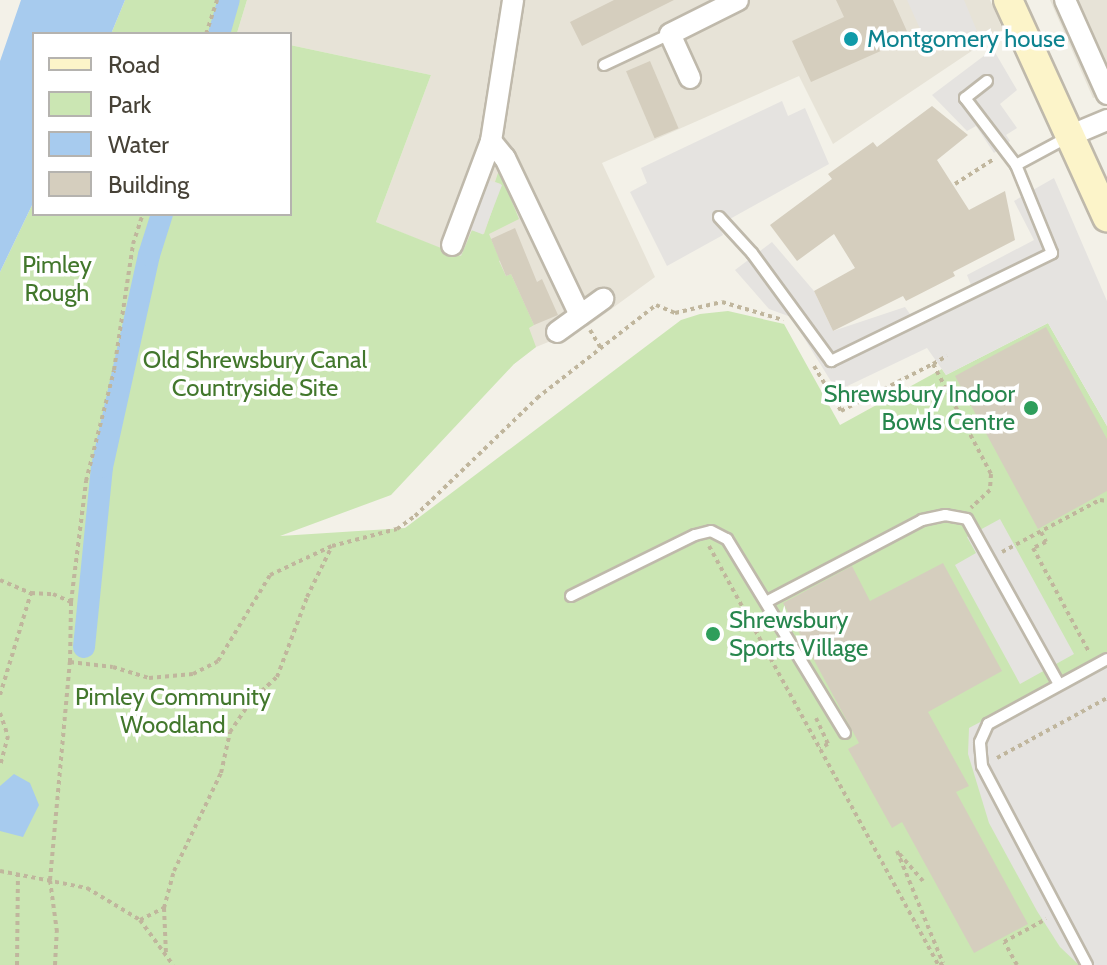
<!DOCTYPE html>
<html>
<head>
<meta charset="utf-8">
<style>
  body { margin:0 }
  #map { position:relative; width:1107px; height:965px; overflow:hidden; background:#f3f1e8; font-family:Cabin,sans-serif }
  div>[style] { position:absolute }
  .residential>* { inset:0; background:#e7e3d7 }
  .green>* { inset:0; background:#cbe6b3 }
  .parking>* { inset:0; background:#e5e3e0; transform-origin:0 0 }
  .water>* { inset:0; background:#a7cbee }
  .canal>* { height:22px; margin:-11px; padding:0 11px; transform-origin:11px; border-radius:11px; background:#a7cbee }
  .building>* { inset:0; background:#d5cebe; transform-origin:0 0 }
  .path>* { height:4px; margin-top:-2px; transform-origin:0; background:repeating-linear-gradient(90deg,#c0b69d 0 4px,transparent 0 8px) }
  .roads { filter:drop-shadow(2px 0 #bfb9ab) drop-shadow(-2px 0 #bfb9ab) drop-shadow(0 2px #bfb9ab) drop-shadow(0 -2px #bfb9ab) }
  .service>* { height:10px; margin:-5px; padding:0 5px; transform-origin:5px; border-radius:5px; background:#fff }
  .minor>* { height:20px; margin:-10px; padding:0 10px; transform-origin:10px; border-radius:10px; background:#fff }
  .secondary>* { height:28px; margin:-14px; padding:0 14px; transform-origin:14px; border-radius:14px; background:#fcf4c9 }
  .dots>* { width:22px; height:22px; translate:-50% -50%; box-sizing:border-box; border:4px solid #fff; border-radius:50% }
  span { translate:-50% -50%; white-space:nowrap; text-align:center; line-height:1.15; -webkit-text-stroke:7px #fff; paint-order:stroke }
  .culture-label { font-size:24px; color:#0d838f }
  .left { translate:0 -50%; text-align:left }
  .park-label { font-size:24px; color:#42772c }
  .leisure-label { font-size:24px; color:#27864d }
  .right { translate:-100% -50%; text-align:right }
  .legend { position:absolute; left:32px; top:32px; width:260px; height:184px; box-sizing:border-box; background:#fff; border:2px solid #b5b3af; margin:0; padding:10px 14px; list-style:none; font-size:24px; color:#474237 }
  .legend li { display:flex; align-items:center; gap:16px; height:40px }
  .legend b { width:40px; border:2px solid #b5b3af }
</style>
</head>
<body>
<div id="map">
  <div class="residential">
    <div style="clip-path:polygon(247px 0,990px 0,1003px 30px,833px 144px,799px 76px,602px 163px,655px 277px,588px 326px,536px 347px,514px 364px,461px 257px,376px 222px,431px 75px,290px 45px,290px 34px,237px 33px)"></div>
    <div style="clip-path:polygon(1050px 0,1107px 0,1107px 96px,1093px 98px)"></div>
  </div>
  <div class="green">
    <div style="clip-path:polygon(125px 0,247px 0,237px 33px,240px 34px,111px 34px)"></div>
    <div style="clip-path:polygon(290px 45px,431px 75px,376px 222px,461px 256px,472px 230px,484px 234px,501px 184px,495px 182px,499px 170px,519px 219px,489px 234px,498px 255px,522px 250px,499px 261px,506px 276px,511px 274px,527px 309px,534px 325px,529px 328px,536px 347px,514px 364px,391px 495px,280px 536px,405px 528px,681px 320px,700px 314px,728px 311px,784px 324px,840px 425px,942px 369px,946px 375px,1048px 323px,1107px 426px,1107px 965px,0 965px,0 272px,34px 201px,34px 214px,290px 214px)"></div>
  </div>
  <div class="parking">
    <div style="clip-path:polygon(907px 0,964px 0,977px 31px,930px 51px)"></div>
    <div style="clip-path:polygon(993px 49px,1017px 90px,1000px 104px,1017px 128px,1006px 135px,1010px 141px,994px 153px,976px 126px,967px 131px,932px 95px)"></div>
    <div style="clip-path:polygon(782px 101px,788px 116px,805px 108px,829px 164px,719px 225px,723px 235px,667px 266px,630px 192px,647px 183px,641px 168px)"></div>
    <div style="clip-path:polygon(1054px 178px,1107px 301px,1107px 426px,1048px 323px,946px 375px,927px 348px,837px 391px,791px 317px,769px 309px,735px 270px,772px 242px,814px 291px,833px 331px,905px 307px,910px 314px,971px 285px,967px 275px,1034px 240px,1014px 201px)"></div>
    <div style="left:489px;top:180px;width:14px;height:53px;rotate:21deg"></div>
    <div style="clip-path:polygon(1000px 519px,1074px 654px,1020px 684px,955px 565px,976px 553px,967px 537px)"></div>
    <div style="clip-path:polygon(1107px 655px,1107px 965px,1079px 965px,1060px 947px,1037px 911px,989px 823px,968px 754px,969px 728px)"></div>
  </div>
  <div class="water">
    <div style="clip-path:polygon(21px 0,125px 0,111px 34px,34px 34px,34px 201px,0 272px,0 61px)"></div>
    <div style="clip-path:polygon(14px 774px,30px 783px,39px 805px,23px 837px,0 831px,0 786px)"></div>
  </div>
  <div class="canal">
    <div style="left:219px;top:34px;width:35px;rotate:-74deg"></div>
    <div style="left:84px;top:647px;width:181px;rotate:-84.3deg"></div>
    <div style="left:102px;top:467px;width:217px;rotate:-77.5deg"></div>
    <div style="left:149px;top:255px;width:43px;rotate:-72.4deg"></div>
  </div>
  <div class="building">
    <div style="clip-path:polygon(614px 0,674px 0,582px 46px,570px 22px)"></div>
    <div style="clip-path:polygon(836px 0,893px 0,910px 38px,811px 82px,792px 41px,844px 17px)"></div>
    <div style="left:650px;top:61px;width:73px;height:26px;rotate:67deg"></div>
    <div style="clip-path:polygon(932px 106px,968px 135px,937px 160px,969px 210px,1005px 191px,1015px 240px,953px 272px,955px 276px,906px 301px,903px 296px,833px 331px,814px 291px,855px 268px,834px 234px,797px 261px,770px 225px,832px 179px,828px 174px,873px 142px,877px 147px)"></div>
    <div style="clip-path:polygon(515px 228px,537px 282px,542px 279px,558px 315px,534px 325px,511px 274px,506px 276px,491px 239px)"></div>
    <div style="clip-path:polygon(1046px 327px,1107px 439px,1107px 491px,1038px 529px,955px 376px)"></div>
    <div style="clip-path:polygon(943px 563px,1002px 671px,928px 712px,969px 786px,956px 792px,1028px 924px,974px 953px,902px 822px,892px 828px,848px 749px,859px 743px,783px 603px,852px 566px,870px 601px)"></div>
  </div>
  <div class="path">
    <div style="left:206px;top:34px;width:36px;rotate:-72deg"></div>
    <div style="left:955px;top:184px;width:46px;rotate:-32.7deg"></div>
    <div style="left:590px;top:330px;width:21px;rotate:59deg"></div>
    <div style="left:933px;top:364px;width:16px;rotate:-30deg"></div>
    <div style="left:814px;top:366px;width:52px;rotate:59deg"></div>
    <div style="left:841px;top:411px;width:103px;rotate:-27.1deg"></div>
    <div style="left:933px;top:364px;width:124px;rotate:62.2deg"></div>
    <div style="left:991px;top:474px;width:16px;rotate:94deg"></div>
    <div style="left:990px;top:490px;width:26px;rotate:137deg"></div>
    <div style="left:1041px;top:532px;width:11px;rotate:63deg"></div>
    <div style="left:1046px;top:542px;width:14px;rotate:155deg"></div>
    <div style="left:1033px;top:548px;width:118px;rotate:61.7deg"></div>
    <div style="left:709px;top:546px;width:477px;rotate:61.3deg"></div>
    <div style="left:1002px;top:552px;width:111px;rotate:-28deg"></div>
    <div style="left:1100px;top:500px;width:7px;rotate:8deg"></div>
    <div style="left:0;top:580px;width:34px;rotate:23deg"></div>
    <div style="left:31px;top:593px;width:22px;rotate:3deg"></div>
    <div style="left:53px;top:594px;width:20px;rotate:24deg"></div>
    <div style="left:70px;top:662px;width:43px;rotate:6.6deg"></div>
    <div style="left:113px;top:667px;width:38px;rotate:17deg"></div>
    <div style="left:149px;top:678px;width:44px;rotate:-5.2deg"></div>
    <div style="left:193px;top:674px;width:28px;rotate:-27deg"></div>
    <div style="left:218px;top:661px;width:100px;rotate:-58.8deg"></div>
    <div style="left:270px;top:575px;width:68px;rotate:-25.1deg"></div>
    <div style="left:332px;top:546px;width:67px;rotate:-14.7deg"></div>
    <div style="left:397px;top:529px;width:22px;rotate:-36deg"></div>
    <div style="left:415px;top:516px;width:170px;rotate:-44deg"></div>
    <div style="left:537px;top:398px;width:151px;rotate:-38deg"></div>
    <div style="left:656px;top:305px;width:21px;rotate:23deg"></div>
    <div style="left:675px;top:313px;width:48px;rotate:-13.2deg"></div>
    <div style="left:722px;top:302px;width:64px;rotate:16.4deg"></div>
    <div style="left:0;top:695px;width:107px;rotate:-73.1deg"></div>
    <div style="left:0;top:713px;width:24px;rotate:71deg"></div>
    <div style="left:8px;top:736px;width:30px;rotate:105deg"></div>
    <div style="left:816px;top:718px;width:29px;rotate:65deg"></div>
    <div style="left:828px;top:744px;width:9px;rotate:153deg"></div>
    <div style="left:997px;top:758px;width:125px;rotate:-28.6deg"></div>
    <div style="left:0;top:871px;width:89px;rotate:11.1deg"></div>
    <div style="left:87px;top:888px;width:62px;rotate:31.1deg"></div>
    <div style="left:140px;top:920px;width:56px;rotate:53.7deg"></div>
    <div style="left:923px;top:881px;width:40px;rotate:-131deg"></div>
    <div style="left:897px;top:851px;width:121px;rotate:67.7deg"></div>
    <div style="left:943px;top:963px;width:4px;rotate:146deg"></div>
    <div style="left:164px;top:908px;width:46px;rotate:87.5deg"></div>
    <div style="left:140px;top:920px;width:27px;rotate:-27deg"></div>
    <div style="left:164px;top:908px;width:38px;rotate:-75deg"></div>
    <div style="left:174px;top:871px;width:109px;rotate:-64.4deg"></div>
    <div style="left:221px;top:773px;width:42px;rotate:-77.6deg"></div>
    <div style="left:230px;top:732px;width:36px;rotate:-56deg"></div>
    <div style="left:250px;top:702px;width:37px;rotate:-43deg"></div>
    <div style="left:277px;top:677px;width:85px;rotate:-69.4deg"></div>
    <div style="left:307px;top:597px;width:55px;rotate:-63.9deg"></div>
    <div style="left:17px;top:965px;width:93px;rotate:-89.4deg"></div>
    <div style="left:55px;top:965px;width:33px;rotate:-87deg"></div>
    <div style="left:57px;top:932px;width:52px;rotate:-97.7deg"></div>
    <div style="left:50px;top:880px;width:219px;rotate:-84.8deg"></div>
    <div style="left:70px;top:662px;width:60px;rotate:-89deg"></div>
    <div style="left:71px;top:602px;width:122px;rotate:-82.9deg"></div>
    <div style="left:86px;top:481px;width:114px;rotate:-75.8deg"></div>
    <div style="left:114px;top:370px;width:127px;rotate:-81.4deg"></div>
    <div style="left:133px;top:244px;width:32px;rotate:-72deg"></div>
    <div style="left:1017px;top:965px;width:26px;rotate:-119deg"></div>
    <div style="left:1004px;top:942px;width:48px;rotate:-28.7deg"></div>
  </div>
  <div class="roads">
    <div class="service">
      <div style="left:604px;top:65px;width:73px;rotate:-25.2deg"></div>
      <div style="left:987px;top:81px;width:28px;rotate:142deg"></div>
      <div style="left:965px;top:98px;width:84px;rotate:52.7deg"></div>
      <div style="left:719px;top:217px;width:49px;rotate:47.5deg"></div>
      <div style="left:752px;top:253px;width:134px;rotate:53.8deg"></div>
      <div style="left:831px;top:361px;width:246px;rotate:-26deg"></div>
      <div style="left:1052px;top:253px;width:95px;rotate:-112.2deg"></div>
      <div style="left:1016px;top:165px;width:59px;rotate:-28.3deg"></div>
      <div style="left:571px;top:596px;width:138px;rotate:-26.2deg"></div>
      <div style="left:695px;top:535px;width:16px;rotate:-14deg"></div>
      <div style="left:711px;top:531px;width:18px;rotate:27deg"></div>
      <div style="left:727px;top:539px;width:227px;rotate:58.7deg"></div>
      <div style="left:768px;top:601px;width:174px;rotate:-27.7deg"></div>
      <div style="left:922px;top:520px;width:24px;rotate:-12deg"></div>
      <div style="left:945px;top:515px;width:22px;rotate:10deg"></div>
      <div style="left:967px;top:519px;width:189px;rotate:60.9deg"></div>
      <div style="left:1087px;top:965px;width:225px;rotate:-117.8deg"></div>
      <div style="left:982px;top:766px;width:24px;rotate:-95deg"></div>
      <div style="left:980px;top:742px;width:20px;rotate:-66deg"></div>
      <div style="left:988px;top:724px;width:136px;rotate:-28.6deg"></div>
    </div>
    <div class="minor">
      <div style="left:1065px;top:0;width:103px;rotate:65.9deg"></div>
      <div style="left:690px;top:78px;width:48px;rotate:-114.4deg"></div>
      <div style="left:670px;top:34px;width:76px;rotate:-26.6deg"></div>
      <div style="left:1069px;top:136px;width:41px;rotate:-22.8deg"></div>
      <div style="left:491px;top:141px;width:22px;rotate:51deg"></div>
      <div style="left:505px;top:158px;width:174px;rotate:64.5deg"></div>
      <div style="left:452px;top:245px;width:111px;rotate:-69.4deg"></div>
      <div style="left:491px;top:141px;width:143px;rotate:-81.1deg"></div>
      <div style="left:557px;top:332px;width:57px;rotate:-35.7deg"></div>
    </div>
    <div class="secondary">
      <div style="left:1008px;top:0;width:239px;rotate:65.5deg"></div>
    </div>
  </div>
  <div class="dots">
    <div style="left:851px;top:39px;background:#0f9aa8"></div>
    <div style="left:1031px;top:408px;background:#2e9e5b"></div>
    <div style="left:713px;top:634px;background:#2e9e5b"></div>
  </div>
  <div class="culture-label">
    <span class="left" style="left:867px;top:39px">Montgomery house</span>
  </div>
  <div class="park-label">
    <span style="left:57px;top:279px">Pimley<br>Rough</span>
    <span style="left:255px;top:374px">Old Shrewsbury Canal<br>Countryside Site</span>
    <span style="left:173px;top:711px">Pimley Community<br>Woodland</span>
  </div>
  <div class="leisure-label">
    <span class="right" style="left:1015px;top:408px">Shrewsbury Indoor<br>Bowls Centre</span>
    <span class="left" style="left:729px;top:634px">Shrewsbury<br>Sports Village</span>
  </div>
  <ul class="legend">
  <li><b style="height:10px;background:#fcf4c9"></b>Road</li>
  <li><b style="height:22px;background:#cbe6b3"></b>Park</li>
  <li><b style="height:22px;background:#a7cbee"></b>Water</li>
  <li><b style="height:22px;background:#d5cebe"></b>Building</li>
  </ul>
</div>
</body>
</html>
